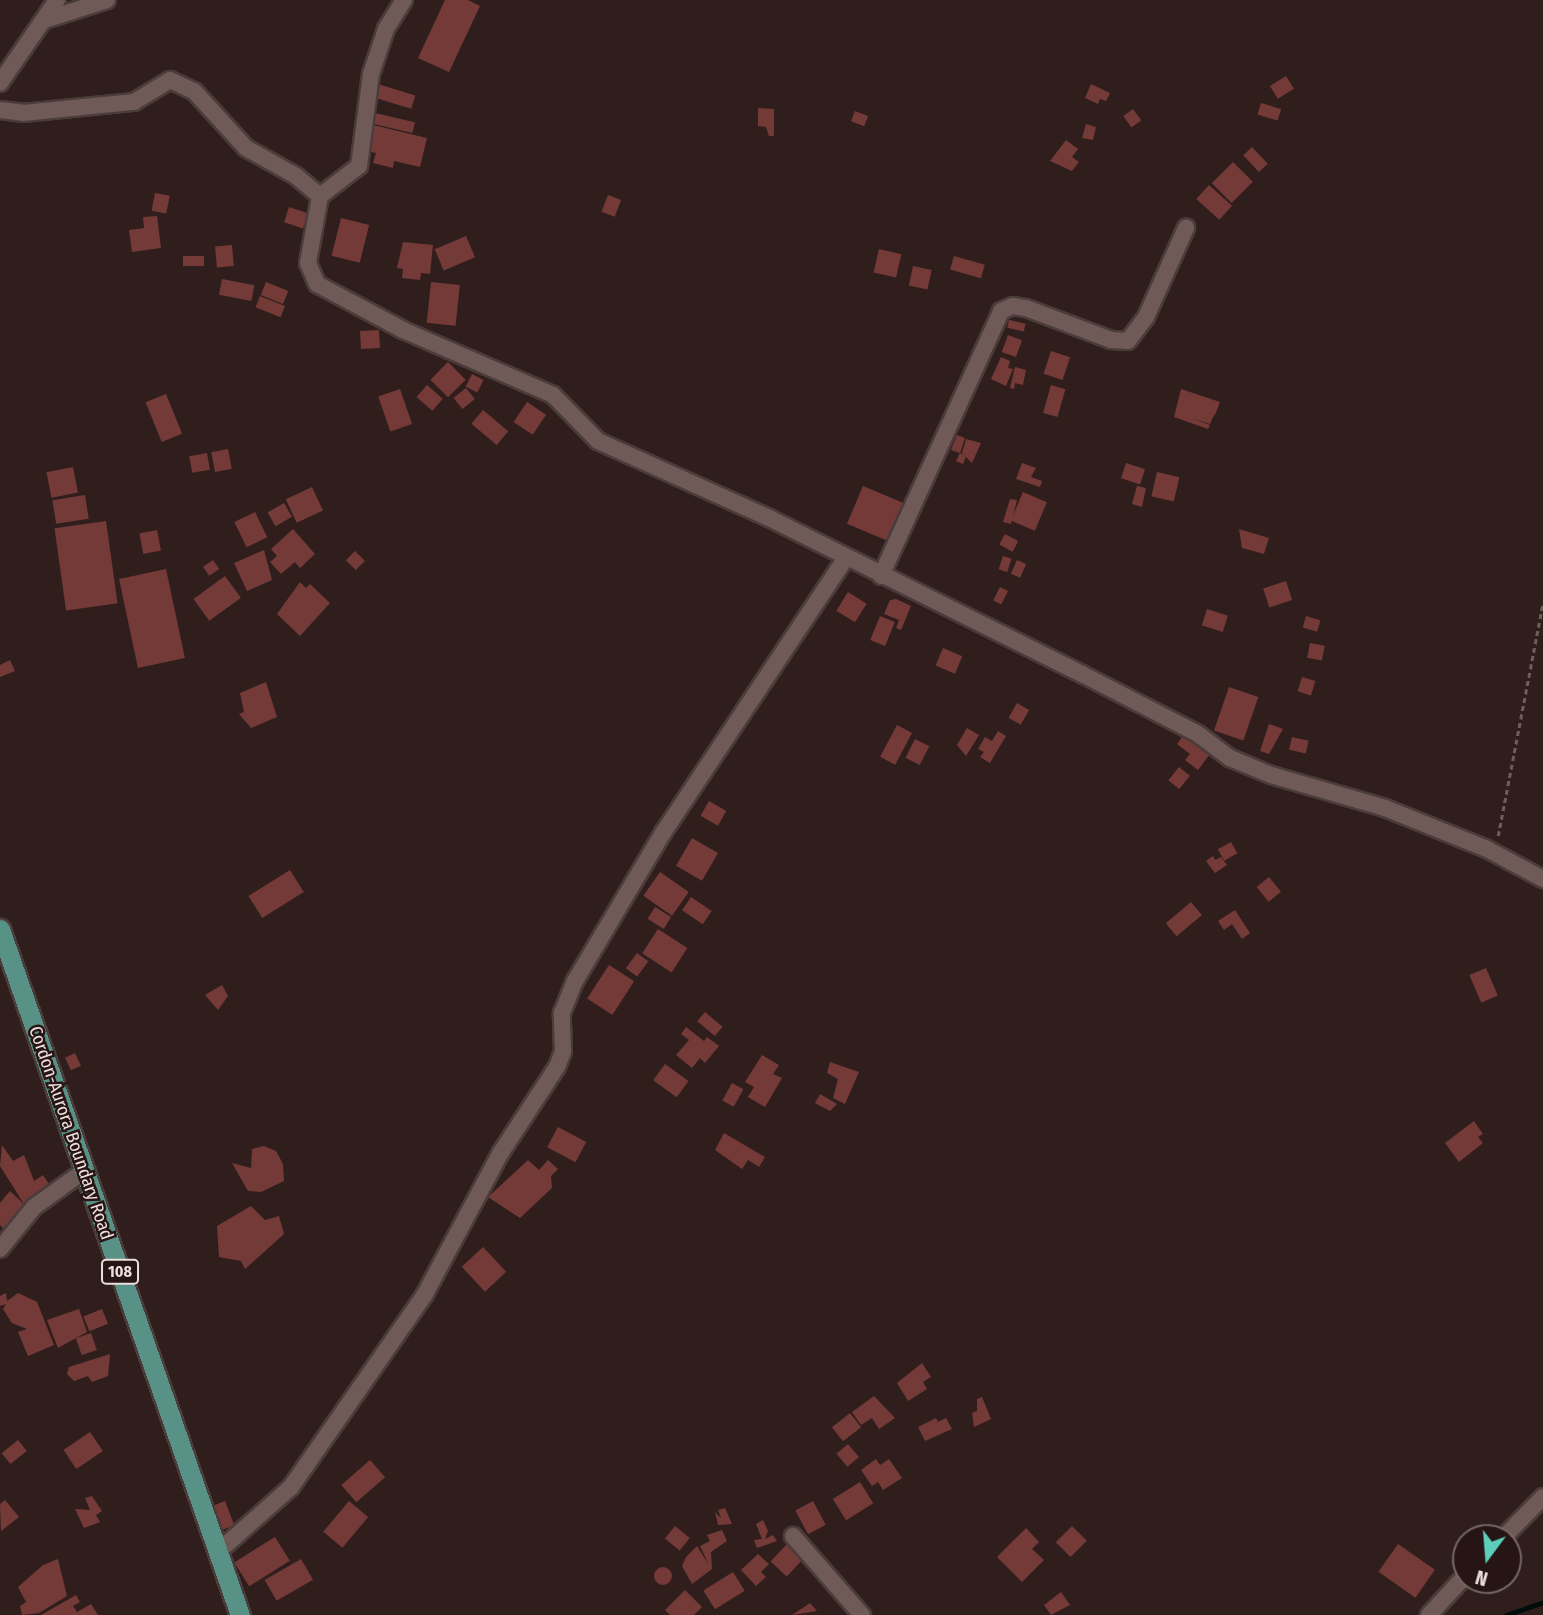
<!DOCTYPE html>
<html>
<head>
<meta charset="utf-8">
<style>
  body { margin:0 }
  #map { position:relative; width:1543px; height:1615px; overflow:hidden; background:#301e1d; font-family:"Fira Sans Condensed",sans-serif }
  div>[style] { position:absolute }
  .stream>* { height:5px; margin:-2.5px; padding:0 2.5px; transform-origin:2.5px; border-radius:2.5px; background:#000d0a }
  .building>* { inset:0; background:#743a38; transform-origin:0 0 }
  .round { border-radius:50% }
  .path>* { height:2.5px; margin-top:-1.25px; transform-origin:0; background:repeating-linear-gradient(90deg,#6e5d5c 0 5px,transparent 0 8.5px) }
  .roads { filter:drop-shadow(2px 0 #4b3c3b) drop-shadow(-2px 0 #4b3c3b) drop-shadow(0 2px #4b3c3b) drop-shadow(0 -2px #4b3c3b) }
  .minor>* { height:16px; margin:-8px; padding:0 8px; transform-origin:8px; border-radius:8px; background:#705a58 }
  .primary>* { height:19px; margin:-9.5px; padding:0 9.5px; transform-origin:9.5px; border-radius:9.5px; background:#589286 }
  span { translate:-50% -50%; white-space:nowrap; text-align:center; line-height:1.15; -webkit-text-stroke:5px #261514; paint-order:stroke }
  .shield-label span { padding:2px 5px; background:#261514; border:2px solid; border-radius:5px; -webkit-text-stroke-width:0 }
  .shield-label { font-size:16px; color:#eddfde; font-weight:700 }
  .street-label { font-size:18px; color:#eddfde }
  .north { position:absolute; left:1452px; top:1524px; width:70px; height:70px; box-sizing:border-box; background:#261514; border:2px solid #766665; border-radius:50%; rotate:196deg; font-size:19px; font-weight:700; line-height:28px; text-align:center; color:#eddfde }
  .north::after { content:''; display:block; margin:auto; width:24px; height:32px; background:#5cceba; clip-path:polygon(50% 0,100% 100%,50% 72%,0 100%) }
</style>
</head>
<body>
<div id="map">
  <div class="stream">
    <div style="left:1506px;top:1615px;width:39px;rotate:-19deg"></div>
  </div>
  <div class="building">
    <div style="clip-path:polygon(445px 0,468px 0,480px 6px,449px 72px,418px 58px)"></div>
    <div style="left:1286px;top:76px;width:15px;height:19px;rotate:58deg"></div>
    <div style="left:378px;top:84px;width:39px;height:14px;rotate:17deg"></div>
    <div style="clip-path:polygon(1091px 84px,1110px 93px,1106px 101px,1100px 99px,1098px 104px,1085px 98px)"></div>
    <div style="left:1261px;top:103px;width:21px;height:12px;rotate:17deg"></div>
    <div style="clip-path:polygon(758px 108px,774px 109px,774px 136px,769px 136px,766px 127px,758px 126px)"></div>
    <div style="left:1133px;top:109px;width:14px;height:12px;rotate:54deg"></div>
    <div style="left:855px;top:111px;width:14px;height:11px;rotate:21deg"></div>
    <div style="left:375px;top:113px;width:41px;height:11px;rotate:13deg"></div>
    <div style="clip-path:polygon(1086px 124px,1096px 127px,1093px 140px,1082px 138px)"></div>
    <div style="clip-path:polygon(373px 125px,427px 138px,420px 167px,394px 161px,393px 168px,373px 163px,376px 153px,367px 151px)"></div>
    <div style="clip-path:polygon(1066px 140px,1078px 149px,1072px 157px,1079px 162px,1072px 171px,1050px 161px)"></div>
    <div style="left:1252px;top:147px;width:23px;height:12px;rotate:47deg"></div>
    <div style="left:1233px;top:162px;width:28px;height:30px;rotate:45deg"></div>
    <div style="left:1209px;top:185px;width:31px;height:19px;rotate:42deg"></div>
    <div style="left:155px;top:193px;width:15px;height:18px;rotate:11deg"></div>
    <div style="left:608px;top:195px;width:14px;height:18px;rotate:21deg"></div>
    <div style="left:289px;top:207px;width:20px;height:16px;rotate:18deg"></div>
    <div style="clip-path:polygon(157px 216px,161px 248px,132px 252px,129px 230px,144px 228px,143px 217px)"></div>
    <div style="left:341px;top:218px;width:29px;height:39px;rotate:14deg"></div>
    <div style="left:466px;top:236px;width:23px;height:34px;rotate:67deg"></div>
    <div style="clip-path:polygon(403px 242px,433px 245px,430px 274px,421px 273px,420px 280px,402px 278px,403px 269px,397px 268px)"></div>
    <div style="left:232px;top:245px;width:21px;height:17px;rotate:85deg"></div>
    <div style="left:879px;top:249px;width:23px;height:24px;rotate:13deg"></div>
    <div style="left:183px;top:256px;width:21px;height:10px"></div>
    <div style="left:954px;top:256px;width:32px;height:14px;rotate:16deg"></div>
    <div style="left:913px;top:266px;width:19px;height:20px;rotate:12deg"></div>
    <div style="left:222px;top:279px;width:33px;height:16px;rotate:11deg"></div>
    <div style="left:266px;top:282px;width:24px;height:14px;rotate:22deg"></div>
    <div style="left:431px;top:282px;width:29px;height:41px;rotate:6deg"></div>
    <div style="left:260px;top:296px;width:27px;height:12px;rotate:22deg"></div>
    <div style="left:1009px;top:320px;width:17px;height:8px;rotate:13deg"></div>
    <div style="left:379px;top:330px;width:18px;height:19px;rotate:87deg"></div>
    <div style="left:1008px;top:335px;width:15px;height:18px;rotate:20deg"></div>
    <div style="left:1051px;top:351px;width:20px;height:24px;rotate:18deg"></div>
    <div style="clip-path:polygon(1001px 357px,1010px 361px,1008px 368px,1013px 369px,1006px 386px,991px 379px)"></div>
    <div style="left:448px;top:362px;width:25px;height:25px;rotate:45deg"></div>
    <div style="clip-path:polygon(1015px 367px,1026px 370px,1023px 385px,1015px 383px,1014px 389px,1010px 388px)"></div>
    <div style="left:472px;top:374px;width:13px;height:14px;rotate:27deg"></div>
    <div style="left:427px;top:385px;width:21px;height:16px;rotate:41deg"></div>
    <div style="left:1051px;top:385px;width:15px;height:29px;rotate:16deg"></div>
    <div style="left:466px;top:388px;width:14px;height:16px;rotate:51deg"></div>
    <div style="left:400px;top:389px;width:37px;height:23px;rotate:71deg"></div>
    <div style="clip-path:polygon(1181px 389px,1220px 402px,1215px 415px,1205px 412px,1214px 415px,1210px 424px,1192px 418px,1210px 425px,1208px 429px,1174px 417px)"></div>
    <div style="left:166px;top:394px;width:43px;height:22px;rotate:68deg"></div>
    <div style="left:527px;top:402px;width:23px;height:24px;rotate:34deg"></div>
    <div style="left:483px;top:410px;width:33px;height:18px;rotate:40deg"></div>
    <div style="clip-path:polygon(957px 435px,965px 438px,960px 453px,966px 456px,963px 464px,956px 461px,960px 453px,951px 450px)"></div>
    <div style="clip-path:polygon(966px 439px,981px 443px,972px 463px,962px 453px)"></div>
    <div style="left:228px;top:449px;width:20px;height:17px;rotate:79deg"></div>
    <div style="left:207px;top:453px;width:17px;height:18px;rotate:80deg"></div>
    <div style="clip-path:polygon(1022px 463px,1036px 468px,1031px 477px,1042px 481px,1040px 487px,1016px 479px)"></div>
    <div style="left:1126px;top:463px;width:20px;height:16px;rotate:18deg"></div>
    <div style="left:73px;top:467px;width:26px;height:27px;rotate:79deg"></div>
    <div style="left:1157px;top:472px;width:23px;height:25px;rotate:13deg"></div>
    <div style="left:863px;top:486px;width:47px;height:41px;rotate:23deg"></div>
    <div style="clip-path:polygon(1137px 486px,1146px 488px,1142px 507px,1132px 504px)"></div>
    <div style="left:312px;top:487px;width:26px;height:29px;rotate:65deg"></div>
    <div style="left:1023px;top:492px;width:26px;height:31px;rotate:23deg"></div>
    <div style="left:85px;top:495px;width:24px;height:33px;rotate:81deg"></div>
    <div style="clip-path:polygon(1010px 499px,1017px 500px,1011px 524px,1003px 522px)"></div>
    <div style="left:284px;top:503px;width:16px;height:19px;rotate:60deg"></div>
    <div style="left:255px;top:512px;width:28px;height:23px;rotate:64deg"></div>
    <div style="left:106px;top:521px;width:83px;height:52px;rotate:82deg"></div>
    <div style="clip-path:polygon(293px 529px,315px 554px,300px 568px,295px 562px,281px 574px,270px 562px,277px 556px,271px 549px)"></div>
    <div style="clip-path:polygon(1239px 529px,1269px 538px,1264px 554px,1242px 548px)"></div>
    <div style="left:157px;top:530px;width:21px;height:18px;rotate:79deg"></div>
    <div style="left:1005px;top:534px;width:15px;height:12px;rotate:28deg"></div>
    <div style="clip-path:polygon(264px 550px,272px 580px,247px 591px,234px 563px)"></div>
    <div style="left:355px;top:551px;width:14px;height:13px;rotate:45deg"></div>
    <div style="left:1003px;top:556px;width:9px;height:14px;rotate:18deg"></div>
    <div style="left:213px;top:560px;width:11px;height:12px;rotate:56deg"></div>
    <div style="left:1017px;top:560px;width:10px;height:15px;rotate:24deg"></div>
    <div style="left:166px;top:569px;width:91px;height:48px;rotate:78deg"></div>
    <div style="left:225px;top:576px;width:27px;height:39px;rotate:54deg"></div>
    <div style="left:1286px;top:581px;width:20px;height:24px;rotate:72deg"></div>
    <div style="clip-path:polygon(300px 582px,306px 588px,310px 584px,330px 603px,300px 636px,277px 614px)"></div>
    <div style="left:1000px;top:587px;width:9px;height:15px;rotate:27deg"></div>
    <div style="left:848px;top:592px;width:22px;height:22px;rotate:32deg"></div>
    <div style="clip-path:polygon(896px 599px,911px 606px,901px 630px,896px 628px,899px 620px,884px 614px,890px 600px)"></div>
    <div style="left:1207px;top:609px;width:22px;height:17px;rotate:18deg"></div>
    <div style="left:880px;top:616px;width:16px;height:26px;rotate:22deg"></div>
    <div style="left:1306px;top:616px;width:15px;height:12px;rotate:16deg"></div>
    <div style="left:1310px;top:643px;width:15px;height:15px;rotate:11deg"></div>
    <div style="left:943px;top:648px;width:21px;height:19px;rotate:23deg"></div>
    <div style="clip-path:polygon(10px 660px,15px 671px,0 677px,0 665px)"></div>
    <div style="left:1302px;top:677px;width:14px;height:15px;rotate:17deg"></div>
    <div style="clip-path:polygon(266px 682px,277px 717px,251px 728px,239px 714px,244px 712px,240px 693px)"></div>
    <div style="left:1229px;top:687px;width:31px;height:46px;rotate:19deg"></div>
    <div style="left:1017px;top:703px;width:14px;height:17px;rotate:30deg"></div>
    <div style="clip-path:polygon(1269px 724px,1283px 729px,1269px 754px,1260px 751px)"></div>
    <div style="left:897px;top:725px;width:17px;height:36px;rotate:28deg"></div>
    <div style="clip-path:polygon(967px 728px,979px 735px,966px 756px,957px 745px)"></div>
    <div style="clip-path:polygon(998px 731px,1006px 736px,990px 763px,980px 757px,984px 752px,978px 749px,985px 737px,992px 741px)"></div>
    <div style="clip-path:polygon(1184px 734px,1210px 754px,1198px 770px,1185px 760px,1190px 754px,1177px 744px)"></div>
    <div style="left:1292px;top:737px;width:17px;height:13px;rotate:13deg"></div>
    <div style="left:915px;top:739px;width:16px;height:21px;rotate:27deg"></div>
    <div style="left:1179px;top:767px;width:14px;height:17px;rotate:39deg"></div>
    <div style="left:709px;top:801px;width:20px;height:17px;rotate:30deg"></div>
    <div style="left:692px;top:838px;width:30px;height:32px;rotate:30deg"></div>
    <div style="left:1231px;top:842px;width:13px;height:15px;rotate:61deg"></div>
    <div style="clip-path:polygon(1213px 856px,1215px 860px,1221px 857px,1227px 865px,1215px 873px,1206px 861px)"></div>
    <div style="left:290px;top:870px;width:26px;height:49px;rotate:58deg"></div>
    <div style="left:660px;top:872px;width:35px;height:29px;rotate:35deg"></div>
    <div style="left:1269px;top:877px;width:19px;height:16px;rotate:51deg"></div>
    <div style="left:691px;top:897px;width:25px;height:16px;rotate:34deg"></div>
    <div style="left:1191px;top:902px;width:17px;height:33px;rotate:50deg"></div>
    <div style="left:655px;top:907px;width:19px;height:14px;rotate:32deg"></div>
    <div style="clip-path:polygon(1235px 910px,1250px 933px,1242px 939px,1232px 924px,1224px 930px,1218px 921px)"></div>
    <div style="left:658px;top:929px;width:35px;height:29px;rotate:33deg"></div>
    <div style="left:637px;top:953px;width:14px;height:19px;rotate:36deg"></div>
    <div style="left:609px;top:965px;width:30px;height:40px;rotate:33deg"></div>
    <div style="left:1486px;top:968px;width:30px;height:18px;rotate:67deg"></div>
    <div style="clip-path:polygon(222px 985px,228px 996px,218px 1010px,205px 995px)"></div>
    <div style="left:705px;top:1012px;width:23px;height:12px;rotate:40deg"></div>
    <div style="clip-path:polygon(686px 1027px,704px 1041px,707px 1037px,719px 1046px,705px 1063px,700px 1058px,692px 1068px,676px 1055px,689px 1040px,681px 1034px)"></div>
    <div style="left:75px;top:1053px;width:14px;height:11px;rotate:65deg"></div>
    <div style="clip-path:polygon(762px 1055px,779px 1065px,773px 1074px,782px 1078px,765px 1107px,748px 1097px,754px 1087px,745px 1082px)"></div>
    <div style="clip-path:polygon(830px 1062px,859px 1072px,845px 1104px,833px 1098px,838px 1079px,827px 1073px)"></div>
    <div style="left:665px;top:1064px;width:29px;height:20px;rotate:36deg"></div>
    <div style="left:732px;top:1083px;width:13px;height:20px;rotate:29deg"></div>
    <div style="clip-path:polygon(820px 1094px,837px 1104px,830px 1111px,815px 1103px)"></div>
    <div style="clip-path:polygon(1474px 1121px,1483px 1134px,1478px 1137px,1483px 1143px,1459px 1162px,1445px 1143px)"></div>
    <div style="left:558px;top:1127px;width:32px;height:23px;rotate:28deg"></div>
    <div style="clip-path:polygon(724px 1133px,765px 1157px,759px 1167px,748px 1160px,742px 1169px,715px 1150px)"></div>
    <div style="clip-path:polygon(2px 1145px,13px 1161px,24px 1155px,34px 1181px,43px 1175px,51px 1187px,24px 1204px,0 1166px)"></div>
    <div style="clip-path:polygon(264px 1146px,276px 1151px,283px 1164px,284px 1181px,261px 1192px,248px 1191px,232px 1163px,251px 1168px,252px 1149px)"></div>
    <div style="clip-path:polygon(528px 1160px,539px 1170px,548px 1160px,558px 1169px,551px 1176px,552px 1188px,520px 1218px,488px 1197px)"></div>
    <div style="clip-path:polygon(10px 1191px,26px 1206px,4px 1229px,0 1225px,0 1203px)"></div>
    <div style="clip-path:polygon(251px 1206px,265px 1220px,279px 1216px,284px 1234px,245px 1269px,241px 1261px,219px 1257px,217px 1226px)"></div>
    <div style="left:483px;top:1247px;width:34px;height:29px;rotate:47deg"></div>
    <div style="clip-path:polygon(6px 1293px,7px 1301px,18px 1293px,37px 1302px,54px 1345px,28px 1356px,18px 1332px,27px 1329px,12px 1323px,3px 1309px,6px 1304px,0 1306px,0 1296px)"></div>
    <div style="clip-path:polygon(79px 1309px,87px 1332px,58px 1348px,47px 1320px)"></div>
    <div style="left:102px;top:1309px;width:16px;height:20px;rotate:68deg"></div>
    <div style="left:91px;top:1333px;width:18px;height:16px;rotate:71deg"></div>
    <div style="clip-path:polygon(110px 1354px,108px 1376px,92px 1382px,88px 1376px,74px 1381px,67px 1374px,69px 1367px)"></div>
    <div style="clip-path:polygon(922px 1363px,931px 1377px,923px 1382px,927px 1389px,908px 1401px,897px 1383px)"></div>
    <div style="clip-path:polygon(874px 1396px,895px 1418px,879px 1429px,872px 1418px,861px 1425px,852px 1412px)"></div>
    <div style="clip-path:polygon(982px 1397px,991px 1419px,974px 1427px,972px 1413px,977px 1411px,977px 1399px)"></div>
    <div style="left:850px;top:1413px;width:18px;height:23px;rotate:52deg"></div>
    <div style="clip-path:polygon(936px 1418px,938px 1422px,946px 1418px,952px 1429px,925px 1441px,918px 1427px)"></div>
    <div style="left:90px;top:1432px;width:23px;height:32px;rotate:56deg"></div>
    <div style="left:18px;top:1440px;width:14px;height:21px;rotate:51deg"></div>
    <div style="left:848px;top:1444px;width:17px;height:15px;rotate:50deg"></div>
    <div style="clip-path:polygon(876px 1459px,880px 1465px,889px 1459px,902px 1478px,883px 1490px,878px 1482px,872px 1486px,861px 1470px)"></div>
    <div style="left:370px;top:1460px;width:23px;height:38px;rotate:49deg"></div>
    <div style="left:860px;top:1482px;width:25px;height:32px;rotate:58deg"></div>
    <div style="clip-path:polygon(92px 1496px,102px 1511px,96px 1515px,100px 1522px,84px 1528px,75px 1509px,90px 1510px,85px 1498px)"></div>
    <div style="clip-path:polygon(5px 1500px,19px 1517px,1px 1531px,0 1504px)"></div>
    <div style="left:225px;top:1501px;width:26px;height:15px;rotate:69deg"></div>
    <div style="left:349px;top:1501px;width:25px;height:40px;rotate:40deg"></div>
    <div style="left:813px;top:1501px;width:27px;height:20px;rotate:62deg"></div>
    <div style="clip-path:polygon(725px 1508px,732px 1524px,718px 1525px,715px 1512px,721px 1518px,718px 1510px)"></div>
    <div style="clip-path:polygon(763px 1520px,768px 1531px,765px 1539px,773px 1535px,777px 1541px,757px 1548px,754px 1540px,762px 1539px,756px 1524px)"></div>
    <div style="left:675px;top:1526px;width:19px;height:16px;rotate:39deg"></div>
    <div style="left:1072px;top:1526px;width:21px;height:23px;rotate:45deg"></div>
    <div style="clip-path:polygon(1026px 1528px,1039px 1542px,1032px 1549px,1044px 1560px,1022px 1582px,997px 1557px)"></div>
    <div style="clip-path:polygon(722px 1530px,727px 1541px,711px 1552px,712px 1569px,692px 1584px,682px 1566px,686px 1557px,697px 1546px,709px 1565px,700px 1546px,710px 1541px,707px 1535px)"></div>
    <div style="left:275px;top:1537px;width:28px;height:48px;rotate:58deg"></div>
    <div style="left:787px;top:1544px;width:22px;height:24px;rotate:43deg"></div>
    <div style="left:1398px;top:1544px;width:45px;height:34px;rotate:35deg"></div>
    <div style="clip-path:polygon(758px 1554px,769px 1564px,761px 1572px,766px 1577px,756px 1586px,741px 1570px)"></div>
    <div style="clip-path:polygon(58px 1559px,67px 1596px,39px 1613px,22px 1615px,20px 1606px,26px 1602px,18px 1587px,43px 1565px)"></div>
    <div style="left:301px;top:1559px;width:24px;height:42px;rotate:60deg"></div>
    <div class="round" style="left:654px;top:1567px;width:18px;height:18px"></div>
    <div style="left:733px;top:1572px;width:22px;height:35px;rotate:58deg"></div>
    <div style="clip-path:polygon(685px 1590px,702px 1607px,694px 1615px,670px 1615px,665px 1610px)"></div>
    <div style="clip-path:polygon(1061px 1592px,1070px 1605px,1051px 1615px,1044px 1605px)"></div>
    <div style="clip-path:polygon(76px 1595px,80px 1602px,73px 1606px,77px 1612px,91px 1604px,98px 1615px,41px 1615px)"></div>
    <div style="clip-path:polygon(810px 1603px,817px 1611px,792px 1615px)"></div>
  </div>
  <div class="path">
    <div style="left:1498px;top:836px;width:238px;rotate:-79.1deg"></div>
  </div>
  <div class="roads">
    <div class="minor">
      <div style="left:404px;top:0;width:34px;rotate:122deg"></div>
      <div style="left:386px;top:29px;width:47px;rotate:108.4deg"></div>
      <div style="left:371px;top:74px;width:93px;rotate:97.4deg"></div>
      <div style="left:359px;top:166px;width:49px;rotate:142.4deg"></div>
      <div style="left:320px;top:196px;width:68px;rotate:100.2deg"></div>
      <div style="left:308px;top:263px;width:23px;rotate:67deg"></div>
      <div style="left:317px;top:284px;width:98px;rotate:28.1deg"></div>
      <div style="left:403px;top:330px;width:163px;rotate:23.4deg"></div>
      <div style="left:553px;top:395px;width:64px;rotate:45.6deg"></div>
      <div style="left:598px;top:441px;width:188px;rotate:24.2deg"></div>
      <div style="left:769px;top:518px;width:350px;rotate:26.5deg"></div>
      <div style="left:1082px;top:674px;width:131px;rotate:27.3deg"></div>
      <div style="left:1198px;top:734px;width:40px;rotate:37deg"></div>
      <div style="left:1230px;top:758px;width:44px;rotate:22.5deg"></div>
      <div style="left:1271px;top:775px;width:119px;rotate:16.1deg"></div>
      <div style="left:1385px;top:808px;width:110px;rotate:21.9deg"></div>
      <div style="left:1487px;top:849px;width:64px;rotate:28.2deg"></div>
      <div style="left:45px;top:20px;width:65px;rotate:-17.9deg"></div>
      <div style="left:0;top:83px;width:101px;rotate:-55.5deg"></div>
      <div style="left:0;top:110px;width:23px;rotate:7deg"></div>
      <div style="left:23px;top:113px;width:112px;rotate:-5.7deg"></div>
      <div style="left:134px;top:102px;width:42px;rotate:-31.4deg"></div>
      <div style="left:170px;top:80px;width:26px;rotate:25deg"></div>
      <div style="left:194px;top:91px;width:77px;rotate:47.6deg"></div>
      <div style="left:246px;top:148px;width:57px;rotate:29.2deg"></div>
      <div style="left:296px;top:176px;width:31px;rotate:40deg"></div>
      <div style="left:881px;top:576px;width:291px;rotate:-65.6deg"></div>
      <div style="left:1001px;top:311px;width:13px;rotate:-23deg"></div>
      <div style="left:1013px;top:306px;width:13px;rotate:9deg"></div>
      <div style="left:1026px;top:308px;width:91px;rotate:20.6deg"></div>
      <div style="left:1111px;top:340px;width:17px;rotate:3deg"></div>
      <div style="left:1128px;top:341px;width:30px;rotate:-53deg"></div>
      <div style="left:1146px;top:317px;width:98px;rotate:-65.8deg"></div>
      <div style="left:0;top:1249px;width:54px;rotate:-51deg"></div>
      <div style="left:34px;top:1207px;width:62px;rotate:-35.8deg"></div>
      <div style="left:793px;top:1536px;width:105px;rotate:48.9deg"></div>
      <div style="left:1503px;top:1538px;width:57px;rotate:-45.7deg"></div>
      <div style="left:219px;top:1551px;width:96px;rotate:-41.6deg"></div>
      <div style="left:291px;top:1487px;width:235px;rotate:-55.2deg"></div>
      <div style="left:425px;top:1294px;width:159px;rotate:-61.8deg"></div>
      <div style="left:500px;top:1154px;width:104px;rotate:-56.8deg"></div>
      <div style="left:557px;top:1067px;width:17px;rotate:-69deg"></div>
      <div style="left:563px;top:1051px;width:38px;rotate:-92deg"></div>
      <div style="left:562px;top:1013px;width:35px;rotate:-68deg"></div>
      <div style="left:575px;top:981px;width:172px;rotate:-59.3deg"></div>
      <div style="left:663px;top:833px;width:330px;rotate:-56.4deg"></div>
      <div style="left:1429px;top:1615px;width:54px;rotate:-47.2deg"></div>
    </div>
    <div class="primary">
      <div style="left:0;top:929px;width:727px;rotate:70.72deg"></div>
    </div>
  </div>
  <div class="shield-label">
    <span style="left:120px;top:1272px">108</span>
  </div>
  <div class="street-label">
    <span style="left:71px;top:1133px;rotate:71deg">Cordon-Aurora Boundary Road</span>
  </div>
  <div class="north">N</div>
</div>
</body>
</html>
